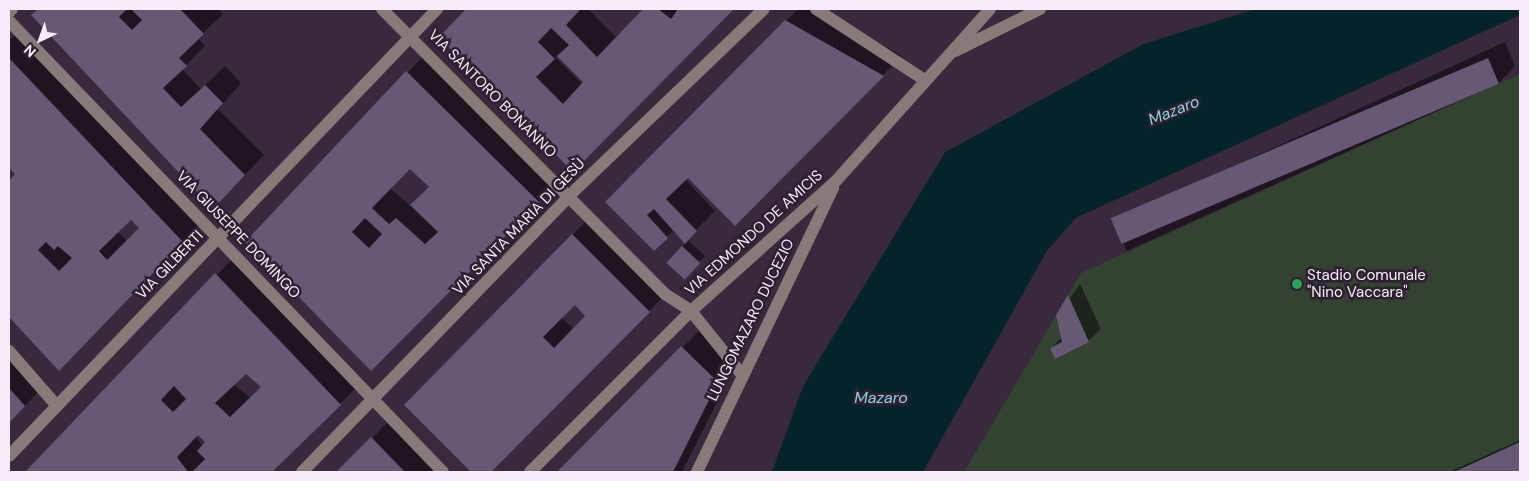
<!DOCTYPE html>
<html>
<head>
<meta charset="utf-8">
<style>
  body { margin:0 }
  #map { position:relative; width:1529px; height:481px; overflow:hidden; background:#39293c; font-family:"DM Sans",sans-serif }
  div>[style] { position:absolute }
  .green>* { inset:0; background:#334231 }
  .water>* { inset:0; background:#05242a }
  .pier>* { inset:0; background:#39293c }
  .shadow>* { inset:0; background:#0007 }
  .building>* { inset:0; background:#665975; transform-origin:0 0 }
  .minor>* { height:12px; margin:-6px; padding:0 6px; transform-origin:6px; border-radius:6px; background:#887a7b }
  .dots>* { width:14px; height:14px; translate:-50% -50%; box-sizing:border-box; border:2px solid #2f2031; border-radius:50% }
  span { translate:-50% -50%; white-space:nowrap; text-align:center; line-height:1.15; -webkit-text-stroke:5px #2f2031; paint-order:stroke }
  .street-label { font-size:15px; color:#f7edf9 }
  .poi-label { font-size:15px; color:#f7edf9 }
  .left { translate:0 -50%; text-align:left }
  .water-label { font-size:16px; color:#89d4e3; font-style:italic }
  .frame { position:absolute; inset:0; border:10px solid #f7edf9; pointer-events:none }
  .north { position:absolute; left:15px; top:15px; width:50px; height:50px; -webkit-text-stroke:4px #2f2031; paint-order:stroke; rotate:222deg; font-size:14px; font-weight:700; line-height:20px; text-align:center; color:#f7edf9 }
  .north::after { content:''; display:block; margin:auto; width:18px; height:22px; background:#f7edf9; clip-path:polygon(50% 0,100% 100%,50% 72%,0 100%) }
</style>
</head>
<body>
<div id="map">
  <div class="green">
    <div style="clip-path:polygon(1520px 74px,1520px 472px,964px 472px,1081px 273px)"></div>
  </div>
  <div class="water">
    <div style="clip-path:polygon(1255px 9px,1520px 9px,1520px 15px,1076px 218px,1047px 251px,923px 472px,772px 472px,803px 386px,945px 152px,1143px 44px)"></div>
  </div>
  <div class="pier">
    <div style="clip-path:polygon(1247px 9px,1255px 9px,1143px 44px,945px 152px,803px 386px,770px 472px,801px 385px,943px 150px,1142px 42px)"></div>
    <div style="clip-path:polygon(1520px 15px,1077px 220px,1049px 253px,923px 472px,1047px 251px,1076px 218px)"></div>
  </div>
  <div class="shadow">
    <div style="clip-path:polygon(39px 9px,218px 9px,223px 14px,198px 38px,205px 46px,182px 69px,201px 89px,225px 66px,241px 83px,218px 109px,264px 155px,232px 188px,33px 15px)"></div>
    <div style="clip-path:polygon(evenodd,468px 9px,588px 9px,617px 38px,645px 9px,732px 9px,573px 170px,440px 37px,468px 9px,557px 55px,585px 82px,583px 85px,555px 57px,557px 55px)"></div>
    <div style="clip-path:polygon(798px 9px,819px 9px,902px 56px,754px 205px,688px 177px,685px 179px,715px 211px,687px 239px,705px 256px,682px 278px,668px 262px,686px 243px,673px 231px,654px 249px,606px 202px)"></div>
    <div style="clip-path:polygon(evenodd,20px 30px,202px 222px,59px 369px,9px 315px,9px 183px,17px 174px,9px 166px,9px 41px,20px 30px,131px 218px,141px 228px,127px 241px,117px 231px,131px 218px)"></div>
    <div style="clip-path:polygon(1505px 42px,1515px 66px,1499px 83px,1127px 251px,1116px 229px,1133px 212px)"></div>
    <div style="clip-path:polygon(evenodd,427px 52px,558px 182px,371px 369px,246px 242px,427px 52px,410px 168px,430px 186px,410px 206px,390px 188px,410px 168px)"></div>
    <div style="clip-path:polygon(evenodd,592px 215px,668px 292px,489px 472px,473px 472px,406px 405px,592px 215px,575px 304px,587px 316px,574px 329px,561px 317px,575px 304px)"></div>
    <div style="clip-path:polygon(evenodd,236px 255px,360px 384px,270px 472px,26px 472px,236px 255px,246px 372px,262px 387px,250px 398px,234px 384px,246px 372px,236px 255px,198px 434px,207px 442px,203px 447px,196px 437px,198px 434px)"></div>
    <div style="clip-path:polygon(1080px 284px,1101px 329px,1088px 341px,1051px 348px,1062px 337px,1057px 316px)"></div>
    <div style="clip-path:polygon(702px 328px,737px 362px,682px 472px,558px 472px)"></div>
    <div style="clip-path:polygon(9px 347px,44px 386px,9px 422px)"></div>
    <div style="clip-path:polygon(391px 419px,443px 472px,338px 472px)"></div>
    <div style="clip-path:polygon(1520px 440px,1520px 472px,1449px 472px)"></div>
  </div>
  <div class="building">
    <div style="clip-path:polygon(38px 9px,127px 9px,119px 17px,132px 30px,142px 20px,131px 9px,180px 9px,204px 34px,179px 58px,187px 66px,163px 88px,181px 107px,205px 85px,223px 103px,200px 129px,245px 175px,213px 209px,31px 15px)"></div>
    <div style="clip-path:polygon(evenodd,466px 9px,581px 9px,566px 25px,597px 57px,643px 9px,658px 9px,671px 19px,678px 9px,734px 9px,573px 172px,439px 37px,466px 9px,551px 28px,569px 45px,557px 56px,583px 82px,563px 104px,536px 77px,555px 59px,538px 42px,551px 28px)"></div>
    <div style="clip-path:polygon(785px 20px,884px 76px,735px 226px,688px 178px,666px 199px,697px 231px,685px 244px,654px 209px,647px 215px,668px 238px,654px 251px,605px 202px)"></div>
    <div style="clip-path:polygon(evenodd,9px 58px,183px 242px,59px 371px,9px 317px,9px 181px,15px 174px,9px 168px,9px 58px,131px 220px,139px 228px,107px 260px,99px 251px,131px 220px,9px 58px,46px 242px,54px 250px,58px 246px,72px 258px,59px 271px,38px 250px,46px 242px)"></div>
    <div style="left:1488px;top:58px;width:28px;height:410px;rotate:67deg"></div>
    <div style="clip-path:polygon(evenodd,406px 71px,539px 202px,371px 371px,245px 242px,406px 71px,410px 169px,429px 187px,410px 205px,438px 232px,425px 244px,396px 218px,389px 224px,372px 208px,410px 169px,406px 71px,365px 218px,382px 234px,369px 248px,352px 232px,365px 218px)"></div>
    <div style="clip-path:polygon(evenodd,572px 234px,650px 312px,491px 472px,471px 472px,404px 405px,572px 234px,575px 305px,585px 316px,554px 348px,543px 337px,575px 305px)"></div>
    <div style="left:682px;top:246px;width:25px;height:23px;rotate:43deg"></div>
    <div style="clip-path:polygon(evenodd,215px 273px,341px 405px,272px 472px,192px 472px,205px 459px,197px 451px,205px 442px,198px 435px,177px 457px,188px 472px,25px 472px,215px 273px,246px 374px,261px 387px,230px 417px,215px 403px,246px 374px,215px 273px,174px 386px,186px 399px,173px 412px,161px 400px,174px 386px)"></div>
    <div style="clip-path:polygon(1068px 295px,1089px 342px,1055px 359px,1050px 348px,1062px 342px,1056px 315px)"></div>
    <div style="clip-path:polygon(681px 346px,718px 382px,673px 472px,557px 472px)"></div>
    <div style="clip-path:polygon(9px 388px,25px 406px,9px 423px)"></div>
    <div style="clip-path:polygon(371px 437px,405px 472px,336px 472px)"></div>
    <div style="clip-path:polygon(1520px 442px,1520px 472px,1454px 472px)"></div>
  </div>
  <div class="minor">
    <div style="left:382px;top:9px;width:402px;rotate:45.2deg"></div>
    <div style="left:665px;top:294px;width:31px;rotate:33deg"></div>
    <div style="left:691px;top:311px;width:83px;rotate:51.3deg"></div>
    <div style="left:816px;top:9px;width:128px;rotate:33.2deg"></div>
    <div style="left:9px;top:12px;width:4px;rotate:-45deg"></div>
    <div style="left:9px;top:21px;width:626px;rotate:46.1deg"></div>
    <div style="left:955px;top:51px;width:95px;rotate:-26.3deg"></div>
    <div style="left:9px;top:351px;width:73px;rotate:48.9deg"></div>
    <div style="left:9px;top:456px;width:619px;rotate:-46.24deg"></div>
    <div style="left:302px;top:472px;width:387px;rotate:-45.9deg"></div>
    <div style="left:571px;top:194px;width:267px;rotate:-43.8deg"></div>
    <div style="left:530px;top:472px;width:228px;rotate:-45deg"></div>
    <div style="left:691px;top:311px;width:193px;rotate:-41.9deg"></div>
    <div style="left:835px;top:182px;width:232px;rotate:-48.1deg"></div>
    <div style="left:697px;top:472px;width:315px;rotate:-64.4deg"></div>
  </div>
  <div class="dots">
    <div style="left:1297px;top:284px;background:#2e9e5b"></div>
  </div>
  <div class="street-label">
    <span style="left:492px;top:94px;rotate:45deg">VIA SANTORO BONANNO</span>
    <span style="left:519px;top:227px;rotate:-46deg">VIA SANTA MARIA DI GESÙ</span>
    <span style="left:754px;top:233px;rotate:-42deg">VIA EDMONDO DE AMICIS</span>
    <span style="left:238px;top:235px;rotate:46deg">VIA GIUSEPPE DOMINGO</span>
    <span style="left:170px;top:265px;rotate:-46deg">VIA GILBERTI</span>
    <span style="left:751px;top:320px;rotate:-64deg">LUNGOMAZARO DUCEZIO</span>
  </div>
  <div class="poi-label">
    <span class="left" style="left:1307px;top:284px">Stadio Comunale<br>"Nino Vaccara"</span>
  </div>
  <div class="water-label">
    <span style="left:1174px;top:111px;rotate:-22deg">Mazaro</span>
    <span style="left:881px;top:398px">Mazaro</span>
  </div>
  <div class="frame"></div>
  <div class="north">N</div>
</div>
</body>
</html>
